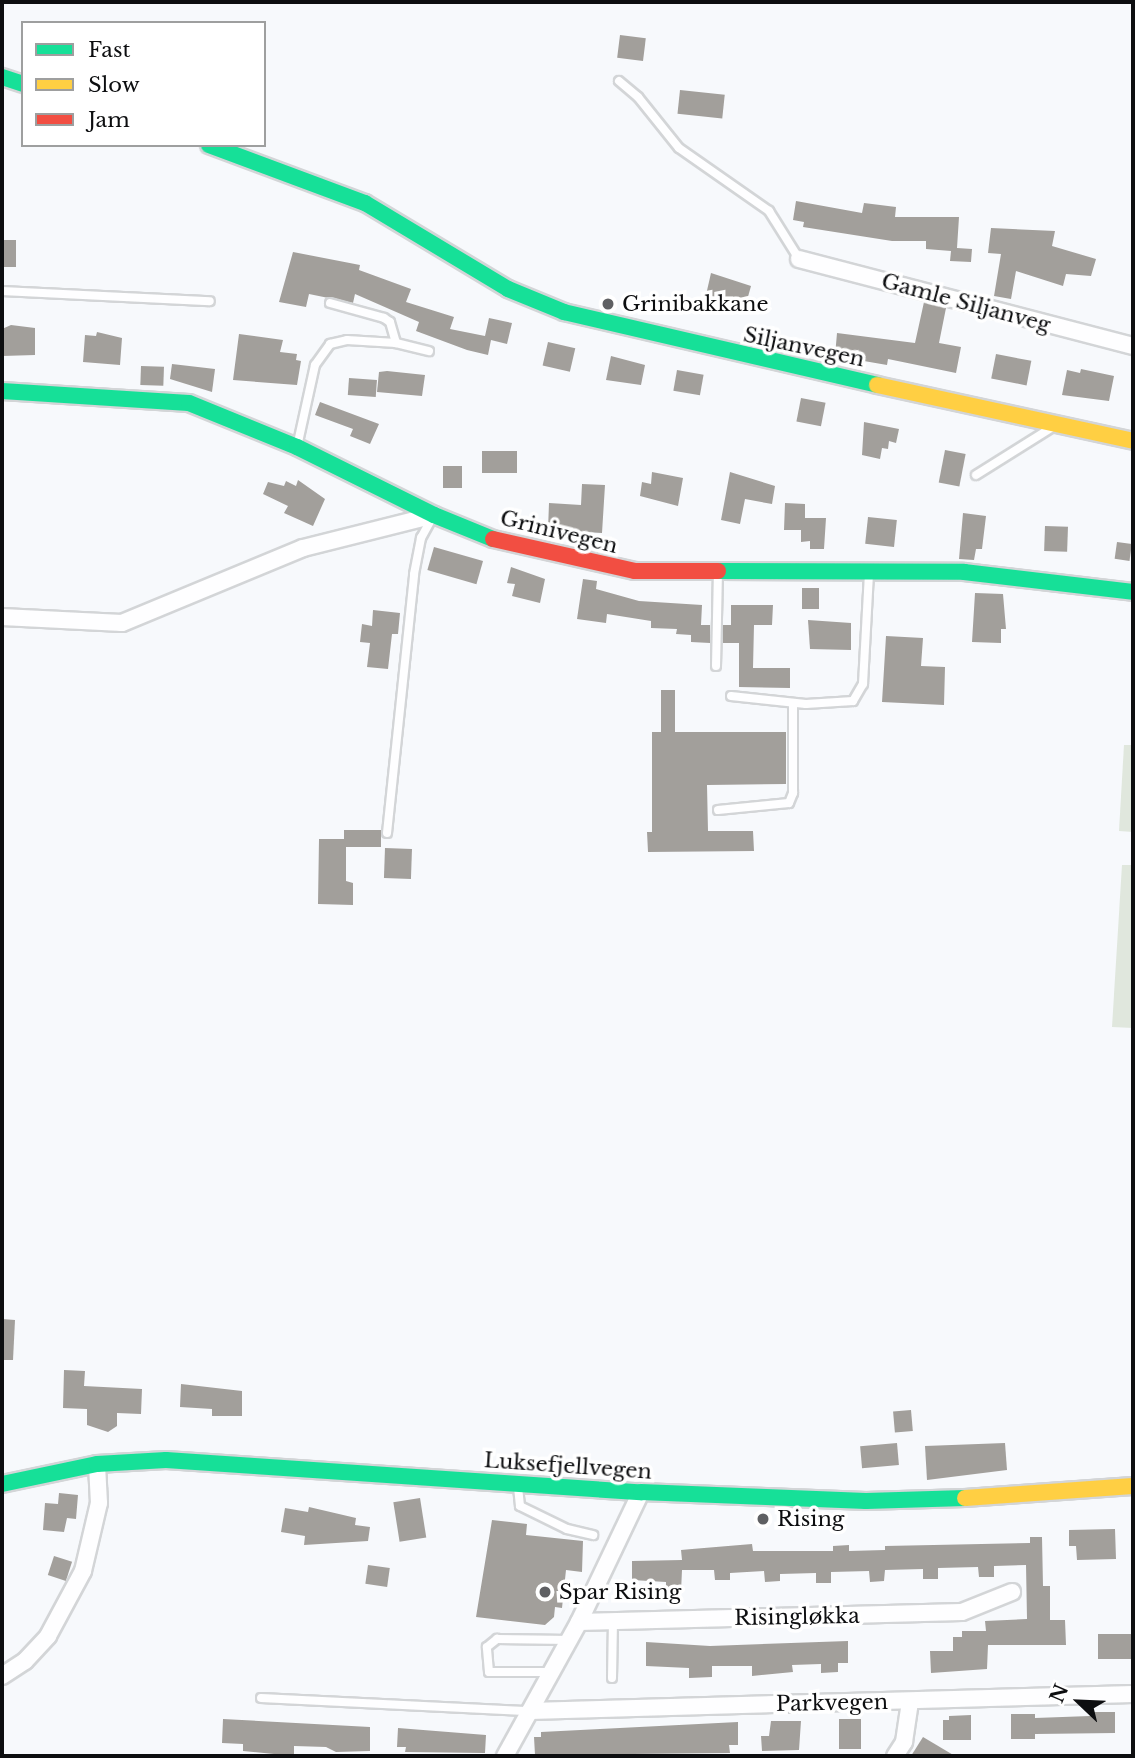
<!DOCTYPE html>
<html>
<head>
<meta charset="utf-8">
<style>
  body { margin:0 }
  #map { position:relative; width:1135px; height:1758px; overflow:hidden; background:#f7f9fc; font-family:"Libre Baskerville",serif }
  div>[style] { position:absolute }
  .green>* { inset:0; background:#e0e7dd }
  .building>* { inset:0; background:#a29f9b; transform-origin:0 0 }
  .roads { filter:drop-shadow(2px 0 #d3d5d7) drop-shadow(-2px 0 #d3d5d7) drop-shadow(0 2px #d3d5d7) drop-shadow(0 -2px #d3d5d7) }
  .lane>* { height:8px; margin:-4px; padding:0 4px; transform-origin:4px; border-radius:4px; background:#fefeff }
  .street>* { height:16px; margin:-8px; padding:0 8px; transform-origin:8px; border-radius:8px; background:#fefeff }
  .fast>* { height:16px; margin:-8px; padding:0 8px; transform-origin:8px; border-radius:8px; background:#16e098 }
  .slow>* { height:16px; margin:-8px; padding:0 8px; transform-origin:8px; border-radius:8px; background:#ffcf43 }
  .jam>* { height:16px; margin:-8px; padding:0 8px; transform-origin:8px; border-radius:8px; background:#f24e42 }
  .dots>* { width:19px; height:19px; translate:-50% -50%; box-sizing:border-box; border:4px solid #fff; border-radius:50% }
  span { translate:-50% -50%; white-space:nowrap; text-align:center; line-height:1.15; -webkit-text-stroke:7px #fff; paint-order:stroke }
  .street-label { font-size:21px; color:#0d0e10 }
  .poi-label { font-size:21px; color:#0d0e10 }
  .left { translate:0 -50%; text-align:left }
  .frame { position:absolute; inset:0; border:4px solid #0d0e10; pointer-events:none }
  .legend { position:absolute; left:21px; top:21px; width:245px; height:126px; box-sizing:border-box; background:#fff; border:2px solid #9e9f9f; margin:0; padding:9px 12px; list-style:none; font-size:21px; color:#0d0e10 }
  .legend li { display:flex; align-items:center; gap:14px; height:35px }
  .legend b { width:35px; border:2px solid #9e9f9f }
  .north { position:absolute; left:1044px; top:1667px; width:70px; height:70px; -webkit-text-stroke:5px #fff; paint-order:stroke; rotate:293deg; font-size:19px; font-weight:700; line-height:28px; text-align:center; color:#0d0e10 }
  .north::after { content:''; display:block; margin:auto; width:24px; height:32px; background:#0d0e10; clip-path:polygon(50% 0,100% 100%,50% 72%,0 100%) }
</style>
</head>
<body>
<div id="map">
  <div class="green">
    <div style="clip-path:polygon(1124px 745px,1133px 745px,1133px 832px,1119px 831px)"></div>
    <div style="clip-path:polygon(1122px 865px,1133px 865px,1133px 1028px,1112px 1027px)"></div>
  </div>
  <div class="building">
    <div style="left:620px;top:35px;width:26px;height:23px;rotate:7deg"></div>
    <div style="left:680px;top:90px;width:45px;height:24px;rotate:6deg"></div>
    <div style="clip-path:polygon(796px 201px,862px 213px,864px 203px,896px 207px,895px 217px,959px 217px,957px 248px,972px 249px,971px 262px,950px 261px,951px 251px,926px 249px,926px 241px,892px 241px,803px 227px,804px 222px,793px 220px)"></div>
    <div style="clip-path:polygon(991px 228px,1055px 231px,1052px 246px,1096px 259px,1091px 276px,1066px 274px,1063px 286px,1016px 271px,1011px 299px,994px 296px,1001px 254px,988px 253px)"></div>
    <div style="left:2px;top:240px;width:14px;height:27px"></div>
    <div style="clip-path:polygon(293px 252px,360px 265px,359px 270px,411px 289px,406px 302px,454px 317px,450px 329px,485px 336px,489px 318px,512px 323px,507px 344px,491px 340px,488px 355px,467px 350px,416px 331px,419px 322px,355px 294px,353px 303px,309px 294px,306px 307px,279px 302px)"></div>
    <div style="clip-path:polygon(711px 273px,751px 286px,746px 304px,706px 295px)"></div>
    <div style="clip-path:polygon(924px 302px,946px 308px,939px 343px,961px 347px,956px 373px,888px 359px,887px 365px,835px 356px,837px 333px,915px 343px)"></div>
    <div style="clip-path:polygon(11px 325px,35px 328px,35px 355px,2px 356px,2px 329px)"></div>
    <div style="clip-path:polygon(97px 332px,122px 338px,120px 365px,83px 362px,85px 335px,96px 336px)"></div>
    <div style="clip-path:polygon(239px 334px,283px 340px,280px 352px,297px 354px,296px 360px,301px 361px,297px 385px,233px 380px)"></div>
    <div style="left:548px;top:342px;width:28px;height:24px;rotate:13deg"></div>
    <div style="left:996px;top:354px;width:36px;height:25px;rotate:11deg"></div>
    <div style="clip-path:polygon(611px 356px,645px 365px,641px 385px,606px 380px)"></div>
    <div style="clip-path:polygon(172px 364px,215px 369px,212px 392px,170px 379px)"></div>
    <div style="left:141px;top:366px;width:23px;height:19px;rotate:2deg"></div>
    <div style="clip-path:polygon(1081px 369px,1114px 376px,1109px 401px,1062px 395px,1067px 370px,1080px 373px)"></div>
    <div style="left:677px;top:370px;width:27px;height:21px;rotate:10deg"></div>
    <div style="clip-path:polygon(387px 371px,425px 375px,422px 396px,377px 392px,379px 372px)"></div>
    <div style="left:349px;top:378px;width:28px;height:17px;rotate:4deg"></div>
    <div style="left:801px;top:398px;width:25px;height:24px;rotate:11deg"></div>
    <div style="clip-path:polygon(320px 402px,379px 424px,370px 444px,350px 436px,353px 429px,315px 415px)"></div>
    <div style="clip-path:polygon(864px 422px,899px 429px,896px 443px,889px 441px,888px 449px,882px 448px,880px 459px,862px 455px)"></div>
    <div style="left:945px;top:450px;width:21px;height:33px;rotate:11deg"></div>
    <div style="left:482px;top:451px;width:35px;height:22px"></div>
    <div style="left:443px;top:466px;width:19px;height:22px"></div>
    <div style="clip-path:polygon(652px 472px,683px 478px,678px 506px,640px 496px,642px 482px,651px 484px)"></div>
    <div style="clip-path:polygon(730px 472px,775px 486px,772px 504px,745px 499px,740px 524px,721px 520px)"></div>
    <div style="clip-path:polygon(298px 480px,325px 499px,313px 526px,284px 513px,288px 506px,263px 494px,268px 482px,284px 486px,286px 481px,296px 486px)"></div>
    <div style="clip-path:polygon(582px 484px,605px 485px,602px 533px,548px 530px,549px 503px,581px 505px)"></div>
    <div style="clip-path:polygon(785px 503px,805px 504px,805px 518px,826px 518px,824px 549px,810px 549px,810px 541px,801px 542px,801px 530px,784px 530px)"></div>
    <div style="clip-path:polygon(963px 513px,986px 516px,982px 549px,976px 549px,974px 560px,959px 559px)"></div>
    <div style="left:868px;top:517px;width:29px;height:27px;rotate:6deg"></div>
    <div style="left:1045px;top:526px;width:23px;height:25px;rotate:2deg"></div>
    <div style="left:1117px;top:542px;width:15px;height:17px;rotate:8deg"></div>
    <div style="left:434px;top:547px;width:51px;height:24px;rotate:16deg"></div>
    <div style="clip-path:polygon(511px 567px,545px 579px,540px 603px,512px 596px,515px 584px,507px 583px)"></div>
    <div style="clip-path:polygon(583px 579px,597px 581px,596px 589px,639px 601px,702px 605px,701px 625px,710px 625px,710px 643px,691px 642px,691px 635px,676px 634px,677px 629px,651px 628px,651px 621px,607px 614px,606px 623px,577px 619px)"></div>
    <div style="left:802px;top:588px;width:17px;height:21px"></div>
    <div style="clip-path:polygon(975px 593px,1003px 594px,1006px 629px,1001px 629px,1001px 643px,972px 642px)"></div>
    <div style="clip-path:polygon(731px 605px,773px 605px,772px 625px,754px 625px,753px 668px,790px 668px,790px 688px,739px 687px,739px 643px,723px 643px,723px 625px,731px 625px)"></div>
    <div style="clip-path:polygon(373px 610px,400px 613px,398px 634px,392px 634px,388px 669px,367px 667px,370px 643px,360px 642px,362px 624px,372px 626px)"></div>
    <div style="clip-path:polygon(808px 620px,851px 623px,851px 650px,810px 649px)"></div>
    <div style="clip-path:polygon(886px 636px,923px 638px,921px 666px,945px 667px,944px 705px,882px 702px)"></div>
    <div style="clip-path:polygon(661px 690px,675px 690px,675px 732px,786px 732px,786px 784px,707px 785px,708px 831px,753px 831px,754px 851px,648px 852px,647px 832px,652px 832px,652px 732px,661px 732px)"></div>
    <div style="clip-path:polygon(344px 830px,381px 830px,381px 847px,346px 847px,346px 881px,353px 883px,353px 905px,318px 904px,319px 839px,344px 839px)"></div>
    <div style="left:385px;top:848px;width:27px;height:30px;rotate:2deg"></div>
    <div style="clip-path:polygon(2px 1319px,15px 1320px,13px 1360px,2px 1360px)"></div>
    <div style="clip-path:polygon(64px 1370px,85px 1371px,84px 1386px,142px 1389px,141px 1414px,117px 1413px,117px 1426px,108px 1432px,87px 1425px,87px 1409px,63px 1408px)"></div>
    <div style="clip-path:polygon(181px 1384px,242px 1391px,242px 1416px,212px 1416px,212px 1409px,180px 1407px)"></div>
    <div style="left:911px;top:1410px;width:21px;height:18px;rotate:85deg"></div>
    <div style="left:897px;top:1443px;width:22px;height:37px;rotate:85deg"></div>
    <div style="clip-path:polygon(1005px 1443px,1007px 1470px,927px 1480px,925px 1446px)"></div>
    <div style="clip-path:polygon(59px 1493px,78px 1495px,76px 1519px,67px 1518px,64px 1532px,43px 1530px,45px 1503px,58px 1504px)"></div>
    <div style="left:420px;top:1498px;width:40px;height:27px;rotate:81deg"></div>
    <div style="clip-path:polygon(309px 1507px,356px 1518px,355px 1525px,370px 1527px,368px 1541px,304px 1545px,305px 1536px,281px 1532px,285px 1508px,308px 1512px)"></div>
    <div style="clip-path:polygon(492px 1520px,527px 1524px,526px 1535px,583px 1541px,582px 1572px,566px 1570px,562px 1608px,555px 1607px,554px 1617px,545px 1625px,476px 1617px)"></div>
    <div style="clip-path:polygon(1115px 1529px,1116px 1559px,1077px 1560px,1076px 1546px,1069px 1546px,1069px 1530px)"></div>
    <div style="clip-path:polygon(1030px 1537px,1042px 1537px,1043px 1586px,1050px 1586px,1050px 1620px,1065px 1620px,1066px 1645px,988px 1645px,987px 1669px,931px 1673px,930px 1651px,953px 1651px,953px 1637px,962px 1637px,962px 1631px,986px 1631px,985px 1621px,1027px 1619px,1026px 1565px,994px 1566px,994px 1577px,979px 1577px,978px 1567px,938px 1568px,938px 1579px,923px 1579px,923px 1569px,885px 1570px,884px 1581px,870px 1582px,869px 1571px,831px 1572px,831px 1583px,816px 1583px,816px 1573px,780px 1574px,780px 1581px,765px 1582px,764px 1571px,730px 1573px,730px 1580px,715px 1580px,714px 1570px,682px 1570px,681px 1592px,666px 1592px,666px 1582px,632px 1580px,632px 1561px,682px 1560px,681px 1550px,692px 1549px,752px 1544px,753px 1551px,833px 1551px,833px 1546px,849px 1545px,849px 1551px,885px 1550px,885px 1546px,1030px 1543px)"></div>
    <div style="left:54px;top:1556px;width:19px;height:20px;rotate:18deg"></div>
    <div style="left:368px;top:1565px;width:22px;height:19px;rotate:8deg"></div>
    <div style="left:1098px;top:1634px;width:35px;height:25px"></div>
    <div style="clip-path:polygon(848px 1641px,848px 1663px,838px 1663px,838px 1672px,821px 1673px,821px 1664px,792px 1665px,793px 1672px,752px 1676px,752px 1666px,712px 1666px,712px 1677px,689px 1678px,689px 1668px,646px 1666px,646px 1642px,710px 1646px)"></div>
    <div style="clip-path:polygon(1090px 1712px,1115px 1712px,1115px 1733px,1035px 1734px,1035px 1739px,1011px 1739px,1011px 1714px,1035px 1714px,1035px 1718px,1090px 1716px)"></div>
    <div style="clip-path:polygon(971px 1715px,971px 1740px,943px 1740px,943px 1720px,949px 1720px,949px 1716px)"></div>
    <div style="clip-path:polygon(223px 1719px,370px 1727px,370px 1751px,336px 1752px,326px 1747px,294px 1746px,294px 1756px,243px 1751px,243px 1744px,222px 1743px)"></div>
    <div style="left:839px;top:1719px;width:22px;height:30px"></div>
    <div style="clip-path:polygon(771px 1721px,801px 1721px,799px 1750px,762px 1751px,761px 1736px,769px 1736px)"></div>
    <div style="clip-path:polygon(738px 1722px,738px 1745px,729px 1745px,730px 1753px,535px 1755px,534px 1737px,541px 1737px,541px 1732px)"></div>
    <div style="clip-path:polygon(398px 1728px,486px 1735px,485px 1753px,405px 1752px,406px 1747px,397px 1747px)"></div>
    <div style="clip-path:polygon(923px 1737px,955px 1756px,911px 1756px)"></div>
  </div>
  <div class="roads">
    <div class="lane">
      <div style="left:619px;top:81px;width:25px;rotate:40deg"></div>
      <div style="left:638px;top:97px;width:65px;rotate:51.2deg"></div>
      <div style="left:679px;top:148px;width:110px;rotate:35deg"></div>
      <div style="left:769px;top:211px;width:57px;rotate:58deg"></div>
      <div style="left:2px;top:291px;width:208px;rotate:2.8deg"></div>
      <div style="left:330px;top:303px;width:56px;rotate:15.5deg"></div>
      <div style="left:384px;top:318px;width:7px;rotate:34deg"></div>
      <div style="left:390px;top:322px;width:22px;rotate:74deg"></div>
      <div style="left:297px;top:447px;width:84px;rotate:-77.6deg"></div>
      <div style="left:315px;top:365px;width:26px;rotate:-54deg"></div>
      <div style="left:330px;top:344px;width:17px;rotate:-13deg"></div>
      <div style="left:347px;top:340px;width:49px;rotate:3.5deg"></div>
      <div style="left:396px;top:343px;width:34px;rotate:14deg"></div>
      <div style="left:976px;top:475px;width:89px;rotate:-32.1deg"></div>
      <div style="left:716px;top:666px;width:95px;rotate:-88.8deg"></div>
      <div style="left:731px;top:696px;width:75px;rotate:6.1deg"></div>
      <div style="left:806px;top:704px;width:47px;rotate:-3.7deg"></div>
      <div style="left:853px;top:701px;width:20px;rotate:-60deg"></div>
      <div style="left:863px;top:684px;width:112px;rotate:-86.9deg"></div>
      <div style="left:718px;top:810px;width:71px;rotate:-5.6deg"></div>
      <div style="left:789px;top:803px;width:11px;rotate:-68deg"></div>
      <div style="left:793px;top:793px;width:90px;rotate:-90deg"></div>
      <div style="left:387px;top:833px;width:260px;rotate:-84deg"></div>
      <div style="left:414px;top:574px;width:37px;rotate:-79deg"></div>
      <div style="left:421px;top:538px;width:23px;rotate:-61deg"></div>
      <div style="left:518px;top:1487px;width:19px;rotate:84deg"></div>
      <div style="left:520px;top:1506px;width:52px;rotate:26.1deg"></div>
      <div style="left:567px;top:1529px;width:27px;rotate:13deg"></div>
      <div style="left:552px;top:1672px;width:63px;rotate:180deg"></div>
      <div style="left:489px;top:1672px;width:25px;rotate:-95deg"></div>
      <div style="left:487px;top:1647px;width:13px;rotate:-39deg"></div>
      <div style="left:497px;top:1639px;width:72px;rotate:0.8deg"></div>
      <div style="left:612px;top:1678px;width:57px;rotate:-89deg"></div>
      <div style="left:261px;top:1698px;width:269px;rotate:2.8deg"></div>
    </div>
    <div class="street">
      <div style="left:799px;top:259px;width:345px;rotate:14.6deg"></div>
      <div style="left:2px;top:617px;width:120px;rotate:2.9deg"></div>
      <div style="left:122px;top:623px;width:196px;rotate:-22.5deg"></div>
      <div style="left:303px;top:548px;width:135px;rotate:-14.1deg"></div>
      <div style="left:579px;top:1622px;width:383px;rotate:-1.5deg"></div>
      <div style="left:962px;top:1612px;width:54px;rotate:-21.8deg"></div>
      <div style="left:2px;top:1676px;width:27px;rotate:-33deg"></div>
      <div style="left:25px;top:1661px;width:34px;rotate:-47deg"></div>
      <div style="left:48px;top:1636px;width:74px;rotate:-61.7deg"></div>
      <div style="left:83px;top:1571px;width:70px;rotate:-76.8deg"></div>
      <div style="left:99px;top:1503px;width:39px;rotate:-93deg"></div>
      <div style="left:530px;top:1711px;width:603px;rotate:-1.61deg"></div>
      <div style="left:505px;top:1756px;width:153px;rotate:-61.1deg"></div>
      <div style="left:579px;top:1622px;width:144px;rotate:-64.5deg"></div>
      <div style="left:895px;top:1756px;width:17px;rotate:-57deg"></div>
      <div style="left:904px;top:1742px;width:40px;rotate:-81.5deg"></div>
    </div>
    <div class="fast">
      <div style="left:2px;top:77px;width:22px;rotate:18deg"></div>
      <div style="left:209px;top:145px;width:166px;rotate:20.4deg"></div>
      <div style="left:365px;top:203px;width:167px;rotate:31deg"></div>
      <div style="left:508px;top:289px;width:61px;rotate:22.3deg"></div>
      <div style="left:564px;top:312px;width:321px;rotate:13.1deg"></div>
      <div style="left:2px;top:391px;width:187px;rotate:3.7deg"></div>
      <div style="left:189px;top:403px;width:117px;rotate:22.2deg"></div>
      <div style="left:297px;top:447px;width:153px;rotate:26.4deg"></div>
      <div style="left:434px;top:515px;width:64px;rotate:22.1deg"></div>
      <div style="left:718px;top:571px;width:246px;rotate:0.2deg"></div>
      <div style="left:964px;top:572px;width:170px;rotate:6.7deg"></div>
      <div style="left:2px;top:1484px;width:97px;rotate:-11.9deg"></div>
      <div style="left:97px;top:1464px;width:69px;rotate:-3.3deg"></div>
      <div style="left:166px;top:1460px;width:476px;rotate:3.9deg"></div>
      <div style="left:641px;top:1492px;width:225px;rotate:2.3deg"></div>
      <div style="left:866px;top:1501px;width:99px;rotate:-1.7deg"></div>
    </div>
    <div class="slow">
      <div style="left:877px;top:385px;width:262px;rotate:12.3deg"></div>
      <div style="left:965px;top:1498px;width:168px;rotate:-4.1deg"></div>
    </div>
    <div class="jam">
      <div style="left:493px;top:539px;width:146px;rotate:12.7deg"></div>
      <div style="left:635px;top:571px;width:83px"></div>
    </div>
  </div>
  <div class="dots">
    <div style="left:608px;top:304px;background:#5f6063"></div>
    <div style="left:763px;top:1519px;background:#5f6063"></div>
    <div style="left:545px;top:1592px;background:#5f6063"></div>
  </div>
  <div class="street-label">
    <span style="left:966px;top:303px;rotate:15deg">Gamle Siljanveg</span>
    <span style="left:804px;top:347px;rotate:12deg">Siljanvegen</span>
    <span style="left:559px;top:532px;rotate:14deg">Grinivegen</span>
    <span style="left:568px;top:1466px;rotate:4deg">Luksefjellvegen</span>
    <span style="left:797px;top:1617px;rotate:-1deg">Risingløkka</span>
    <span style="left:832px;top:1703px;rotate:-1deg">Parkvegen</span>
  </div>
  <div class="poi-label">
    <span class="left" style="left:622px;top:304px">Grinibakkane</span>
    <span class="left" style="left:777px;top:1519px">Rising</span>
    <span class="left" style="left:559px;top:1592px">Spar Rising</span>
  </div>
  <div class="frame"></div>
  <ul class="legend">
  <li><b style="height:9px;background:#16e098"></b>Fast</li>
  <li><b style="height:9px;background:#ffcf43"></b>Slow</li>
  <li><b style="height:9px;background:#f24e42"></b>Jam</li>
  </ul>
  <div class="north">N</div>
</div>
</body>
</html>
